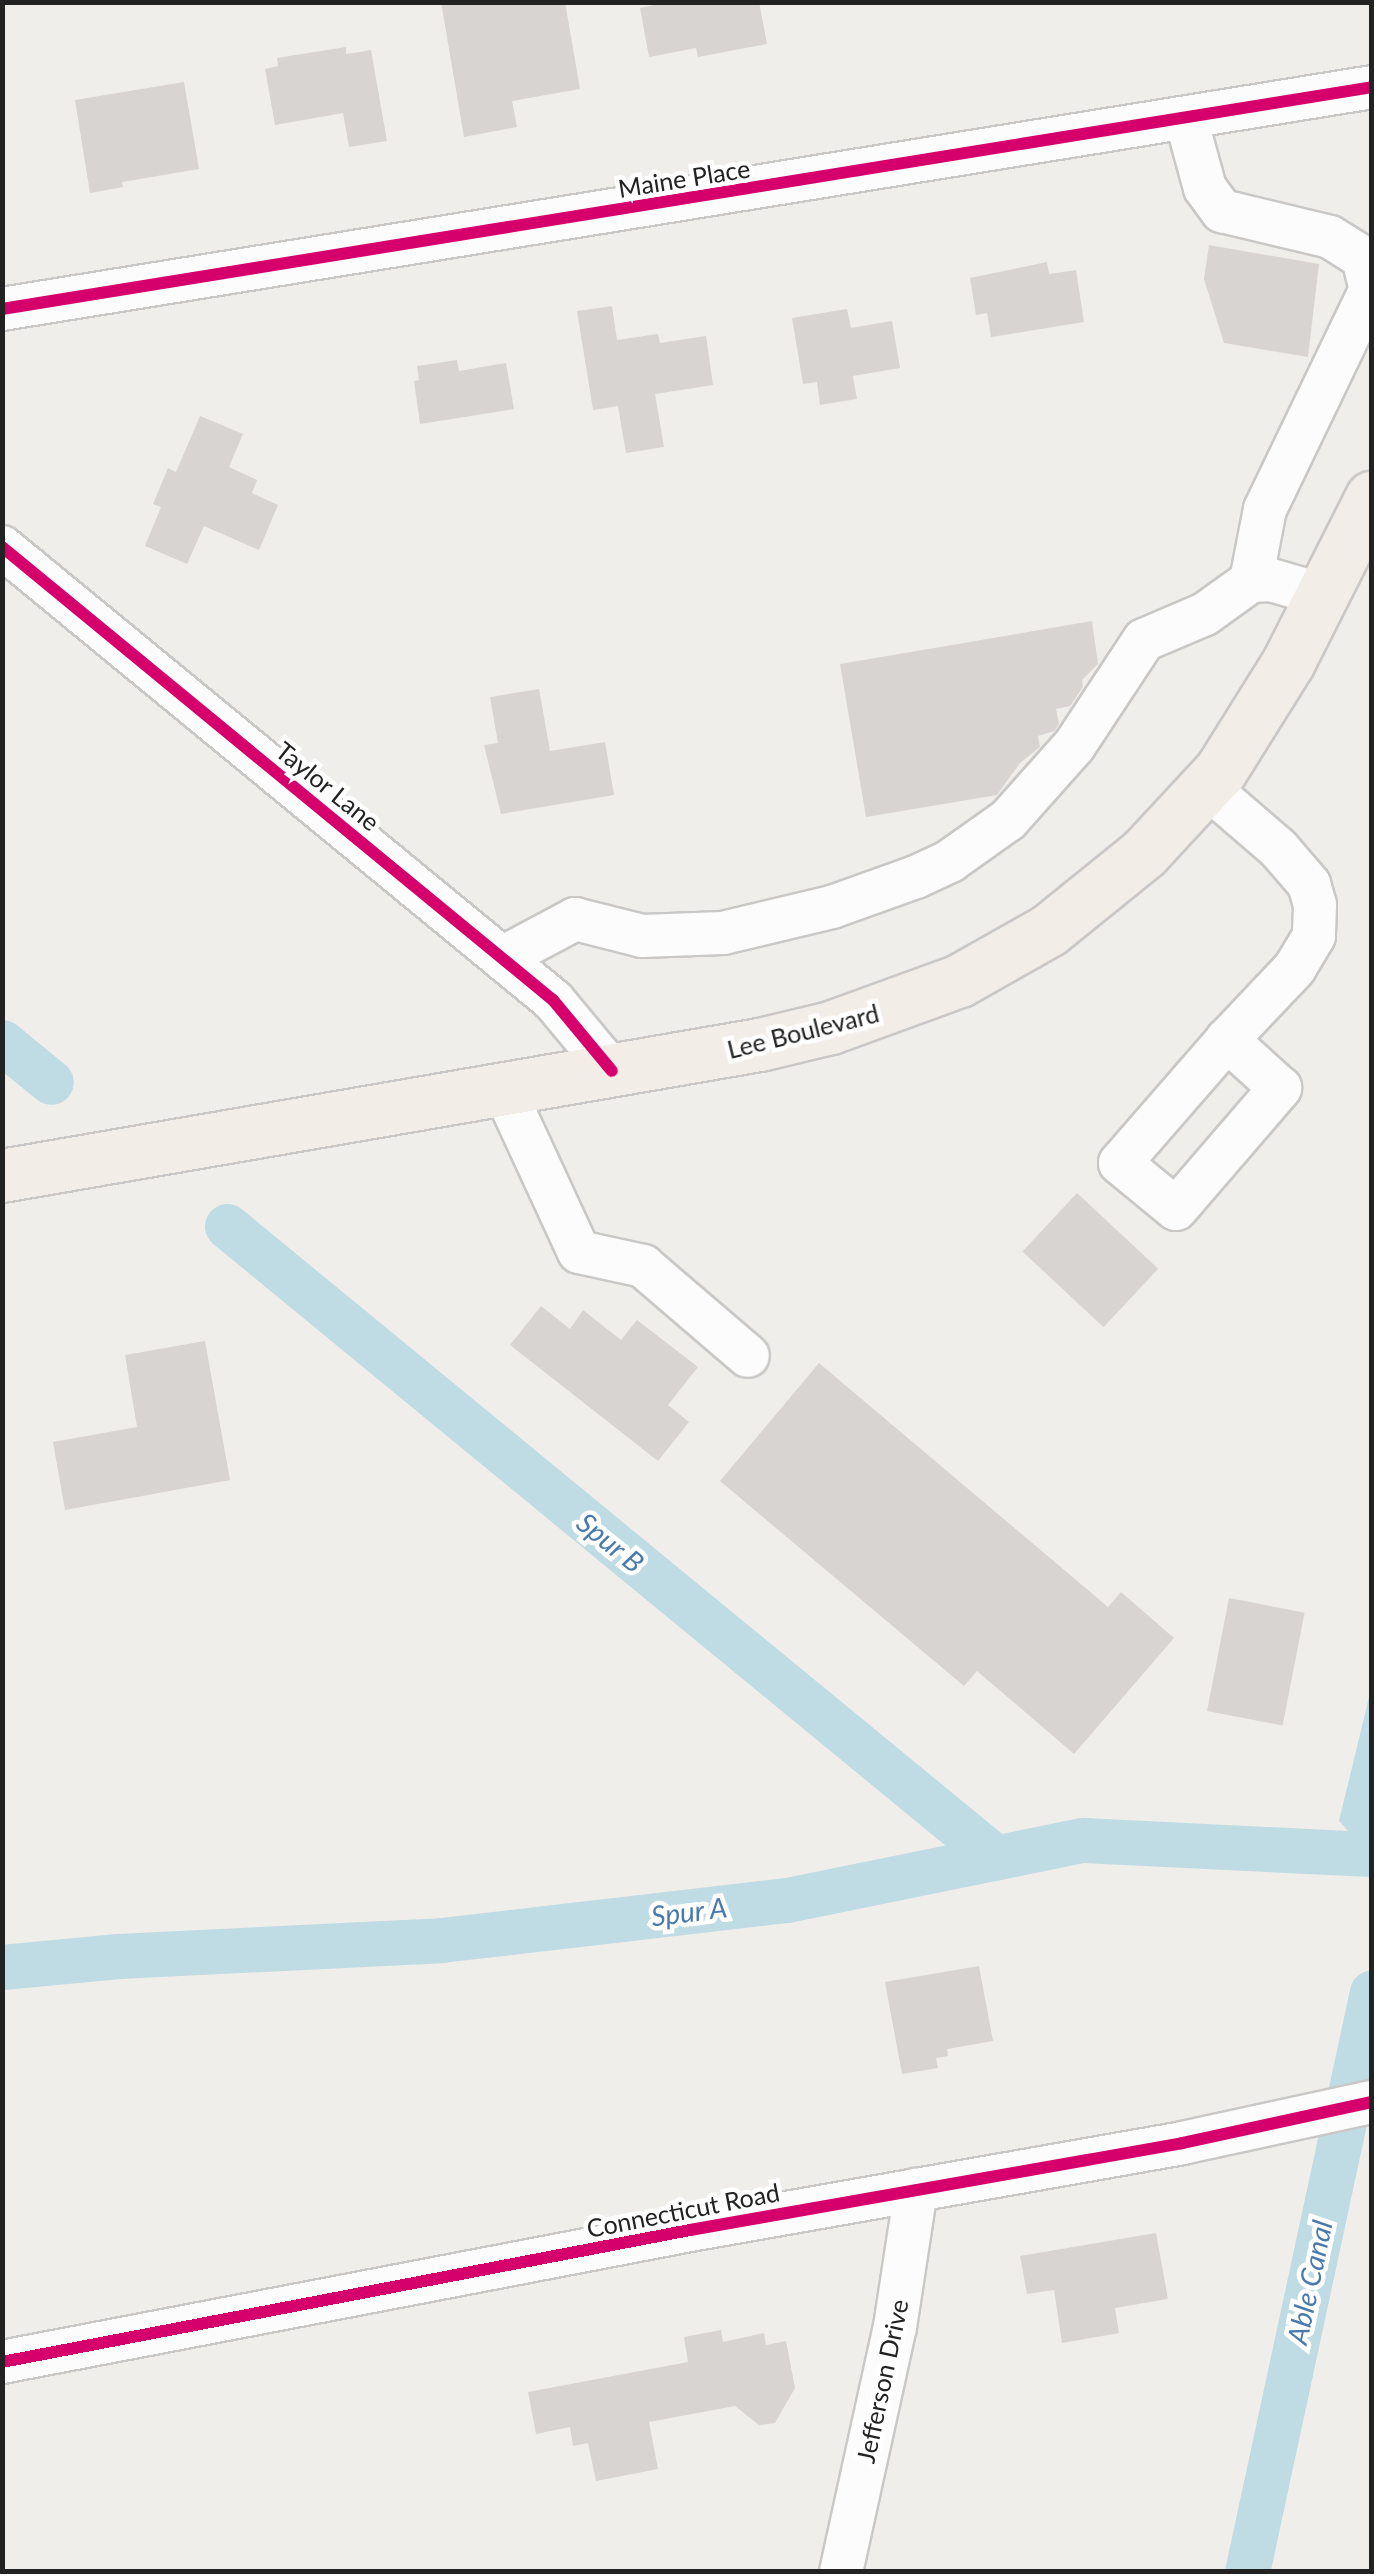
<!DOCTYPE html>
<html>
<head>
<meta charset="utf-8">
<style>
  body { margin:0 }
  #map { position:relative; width:1374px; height:2574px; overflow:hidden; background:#f0eeeb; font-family:Lato,sans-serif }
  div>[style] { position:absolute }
  .water>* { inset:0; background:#bfdbe3 }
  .canal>* { height:45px; margin:-22.5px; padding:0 22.5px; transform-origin:22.5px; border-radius:22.5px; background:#bfdbe3 }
  .building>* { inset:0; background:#d7d4d2; transform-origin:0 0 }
  .roads { filter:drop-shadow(2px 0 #c9c8c7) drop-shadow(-2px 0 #c9c8c7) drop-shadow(0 2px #c9c8c7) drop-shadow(0 -2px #c9c8c7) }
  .minor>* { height:42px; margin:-21px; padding:0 21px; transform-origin:21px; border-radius:21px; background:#fdfcfc }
  .major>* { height:52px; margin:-26px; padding:0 26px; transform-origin:26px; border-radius:26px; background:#f3ede7 }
  .cycleway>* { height:12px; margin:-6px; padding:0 6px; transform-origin:6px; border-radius:6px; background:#d6006c }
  span { translate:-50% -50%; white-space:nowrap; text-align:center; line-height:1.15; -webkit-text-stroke:9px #fff; paint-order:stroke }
  .street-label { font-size:25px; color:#222 }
  .water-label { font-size:28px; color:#4a7aab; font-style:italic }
  .frame { position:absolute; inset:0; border:5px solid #222; pointer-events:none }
</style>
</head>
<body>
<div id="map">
  <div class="water">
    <div style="clip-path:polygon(1371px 1689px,1372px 1856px,1371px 1856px,1339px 1821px)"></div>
  </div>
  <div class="canal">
    <div style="left:2px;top:1042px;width:63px;rotate:39.2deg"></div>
    <div style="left:227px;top:1226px;width:995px;rotate:39.41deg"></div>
    <div style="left:2px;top:1967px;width:117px;rotate:-5.4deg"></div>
    <div style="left:118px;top:1956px;width:323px;rotate:-2.8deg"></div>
    <div style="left:441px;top:1940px;width:348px;rotate:-6.6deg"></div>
    <div style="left:787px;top:1900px;width:302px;rotate:-11.5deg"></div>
    <div style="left:1083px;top:1840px;width:289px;rotate:2.8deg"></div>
    <div style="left:1247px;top:2572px;width:593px;rotate:-77.84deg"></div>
  </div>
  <div class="building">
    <div style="clip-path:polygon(441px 2px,565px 2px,580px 89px,512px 101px,517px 127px,464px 137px)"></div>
    <div style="clip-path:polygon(668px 2px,759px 2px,767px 44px,698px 57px,696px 48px,649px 57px,640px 8px)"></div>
    <div style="clip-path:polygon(346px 47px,346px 54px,371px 50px,387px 141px,349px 147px,343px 113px,275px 125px,265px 69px,278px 66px,277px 58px)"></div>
    <div style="clip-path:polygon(184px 82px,199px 169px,122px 182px,123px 187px,90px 193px,75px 100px)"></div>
    <div style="clip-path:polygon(1209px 245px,1319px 264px,1308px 357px,1224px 343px,1204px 279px)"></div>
    <div style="clip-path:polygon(1047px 262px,1049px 274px,1076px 270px,1084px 322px,991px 337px,987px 313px,976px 315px,970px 278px)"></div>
    <div style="clip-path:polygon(612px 306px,617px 340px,658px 334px,660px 343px,706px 336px,713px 385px,655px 394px,664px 447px,626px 453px,618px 406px,593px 410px,577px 311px)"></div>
    <div style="clip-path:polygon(847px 309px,851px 328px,892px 321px,900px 368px,853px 376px,857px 399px,820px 405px,817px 382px,803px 384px,792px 318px)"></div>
    <div style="clip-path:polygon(457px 360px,459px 371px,506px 363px,514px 409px,420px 424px,414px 381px,419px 380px,417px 366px)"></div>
    <div style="clip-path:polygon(200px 416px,243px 434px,229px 467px,257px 480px,252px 493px,278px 505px,259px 550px,204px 526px,187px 564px,145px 546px,161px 507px,153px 504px,168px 468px,176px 472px)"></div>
    <div style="clip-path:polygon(1092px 621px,1098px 664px,1082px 680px,1083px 687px,1070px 706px,1056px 709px,1059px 724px,1054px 731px,1038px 736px,1040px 747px,1020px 763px,997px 795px,866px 817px,840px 664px)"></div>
    <div style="clip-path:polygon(539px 689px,550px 751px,605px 742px,614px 795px,501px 814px,484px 745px,498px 743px,490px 697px)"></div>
    <div style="left:1077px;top:1193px;width:111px;height:80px;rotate:43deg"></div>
    <div style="clip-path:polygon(541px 1306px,570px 1329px,583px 1310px,621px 1340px,637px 1320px,698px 1367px,668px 1405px,689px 1422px,658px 1461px,510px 1345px)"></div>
    <div style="clip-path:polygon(205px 1341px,230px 1480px,65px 1510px,53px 1442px,137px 1427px,125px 1355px)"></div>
    <div style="clip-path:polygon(819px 1363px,1108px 1607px,1121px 1592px,1174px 1638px,1074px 1754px,977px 1671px,964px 1686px,720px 1481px)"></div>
    <div style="left:1229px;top:1598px;width:77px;height:115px;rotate:11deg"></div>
    <div style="clip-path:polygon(979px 1966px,993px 2041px,947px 2049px,948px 2056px,936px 2058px,938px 2068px,902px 2074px,885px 1982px)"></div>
    <div style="clip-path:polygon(1156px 2233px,1168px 2299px,1115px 2308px,1119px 2333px,1062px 2343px,1054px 2290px,1027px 2294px,1020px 2256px)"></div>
    <div style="clip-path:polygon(721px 2330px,723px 2342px,764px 2333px,766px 2345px,786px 2341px,795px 2388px,775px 2423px,759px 2425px,735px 2406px,649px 2422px,658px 2469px,596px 2481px,588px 2443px,573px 2446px,570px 2427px,536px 2434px,528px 2392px,688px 2362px,684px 2337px)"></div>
  </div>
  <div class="roads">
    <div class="minor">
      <div style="left:1186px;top:119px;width:72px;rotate:74.6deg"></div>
      <div style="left:1205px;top:188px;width:29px;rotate:54deg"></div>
      <div style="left:1222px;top:211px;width:111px;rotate:13.5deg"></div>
      <div style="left:1330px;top:237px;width:39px;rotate:32deg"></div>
      <div style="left:1363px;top:258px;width:32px;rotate:76deg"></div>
      <div style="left:1371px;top:289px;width:244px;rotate:115.7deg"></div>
      <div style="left:1265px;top:509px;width:73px;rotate:101deg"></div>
      <div style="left:2px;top:309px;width:1388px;rotate:-9.2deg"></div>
      <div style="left:2px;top:547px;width:713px;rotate:39.43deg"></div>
      <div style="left:553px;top:1000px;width:92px;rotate:50.3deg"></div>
      <div style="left:1207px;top:787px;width:94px;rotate:40.7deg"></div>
      <div style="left:1278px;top:848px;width:48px;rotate:49.3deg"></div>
      <div style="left:1309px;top:884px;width:22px;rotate:74deg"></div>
      <div style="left:1315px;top:905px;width:31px;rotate:92deg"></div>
      <div style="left:1314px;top:936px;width:37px;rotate:121deg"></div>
      <div style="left:1295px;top:968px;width:99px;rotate:133.4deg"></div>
      <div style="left:1227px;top:1040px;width:163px;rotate:131deg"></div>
      <div style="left:1120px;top:1163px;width:72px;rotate:39.4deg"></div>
      <div style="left:1176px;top:1209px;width:160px;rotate:-49.3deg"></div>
      <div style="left:1280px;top:1088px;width:72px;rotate:-137.8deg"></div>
      <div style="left:502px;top:958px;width:83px;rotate:-28.1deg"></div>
      <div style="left:575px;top:919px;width:69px;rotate:14.2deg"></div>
      <div style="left:642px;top:936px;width:81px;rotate:-2.1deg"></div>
      <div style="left:723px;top:933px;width:112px;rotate:-13.4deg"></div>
      <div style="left:832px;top:907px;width:89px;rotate:-19.7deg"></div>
      <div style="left:916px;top:877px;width:38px;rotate:-25deg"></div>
      <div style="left:950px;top:861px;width:71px;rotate:-35.3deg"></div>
      <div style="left:1008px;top:820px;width:99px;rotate:-48.3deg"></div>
      <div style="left:1074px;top:746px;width:127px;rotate:-56.6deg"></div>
      <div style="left:1144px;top:640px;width:66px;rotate:-23.1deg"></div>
      <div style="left:1205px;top:614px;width:57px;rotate:-35.7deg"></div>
      <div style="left:1251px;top:581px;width:20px;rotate:-3deg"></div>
      <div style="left:1271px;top:580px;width:54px;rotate:16.1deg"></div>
      <div style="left:505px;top:1092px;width:176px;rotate:65.2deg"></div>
      <div style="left:579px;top:1252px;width:66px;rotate:12.3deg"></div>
      <div style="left:643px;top:1266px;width:138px;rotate:40.6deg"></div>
      <div style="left:2px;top:2362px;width:701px;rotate:-10.86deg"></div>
      <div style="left:690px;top:2230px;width:500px;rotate:-10deg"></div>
      <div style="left:1182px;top:2143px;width:194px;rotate:-12.2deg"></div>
      <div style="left:841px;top:2572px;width:251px;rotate:-77.6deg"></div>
      <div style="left:895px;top:2327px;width:139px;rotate:-81.3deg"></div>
    </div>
    <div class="major">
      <div style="left:2px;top:1176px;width:769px;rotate:-9.81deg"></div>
      <div style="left:760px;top:1045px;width:73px;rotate:-13.5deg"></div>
      <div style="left:831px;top:1028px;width:137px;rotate:-20deg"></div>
      <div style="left:960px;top:981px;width:103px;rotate:-29.5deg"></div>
      <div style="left:1050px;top:930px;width:122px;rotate:-39deg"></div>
      <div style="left:1145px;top:853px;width:112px;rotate:-47.2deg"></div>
      <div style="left:1221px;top:771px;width:128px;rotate:-58deg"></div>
      <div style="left:1289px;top:662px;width:184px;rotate:-63.2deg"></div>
    </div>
  </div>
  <div class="cycleway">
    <div style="left:2px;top:309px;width:1388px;rotate:-9.2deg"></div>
    <div style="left:2px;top:547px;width:713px;rotate:39.43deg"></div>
    <div style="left:553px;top:1000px;width:92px;rotate:50.3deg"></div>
    <div style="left:2px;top:2362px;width:701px;rotate:-10.86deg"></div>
    <div style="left:690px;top:2230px;width:500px;rotate:-10deg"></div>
    <div style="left:1182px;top:2143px;width:194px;rotate:-12.2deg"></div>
  </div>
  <div class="street-label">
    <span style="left:684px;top:178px;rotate:-9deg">Maine Place</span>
    <span style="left:328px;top:786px;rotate:39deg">Taylor Lane</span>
    <span style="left:803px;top:1031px;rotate:-14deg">Lee Boulevard</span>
    <span style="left:683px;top:2210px;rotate:-11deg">Connecticut Road</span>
    <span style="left:882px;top:2381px;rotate:-78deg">Jefferson Drive</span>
  </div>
  <div class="water-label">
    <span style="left:611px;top:1542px;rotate:39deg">Spur B</span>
    <span style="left:689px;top:1911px;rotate:-7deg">Spur A</span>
    <span style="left:1309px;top:2282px;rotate:-78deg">Able Canal</span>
  </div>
  <div class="frame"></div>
</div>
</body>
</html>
